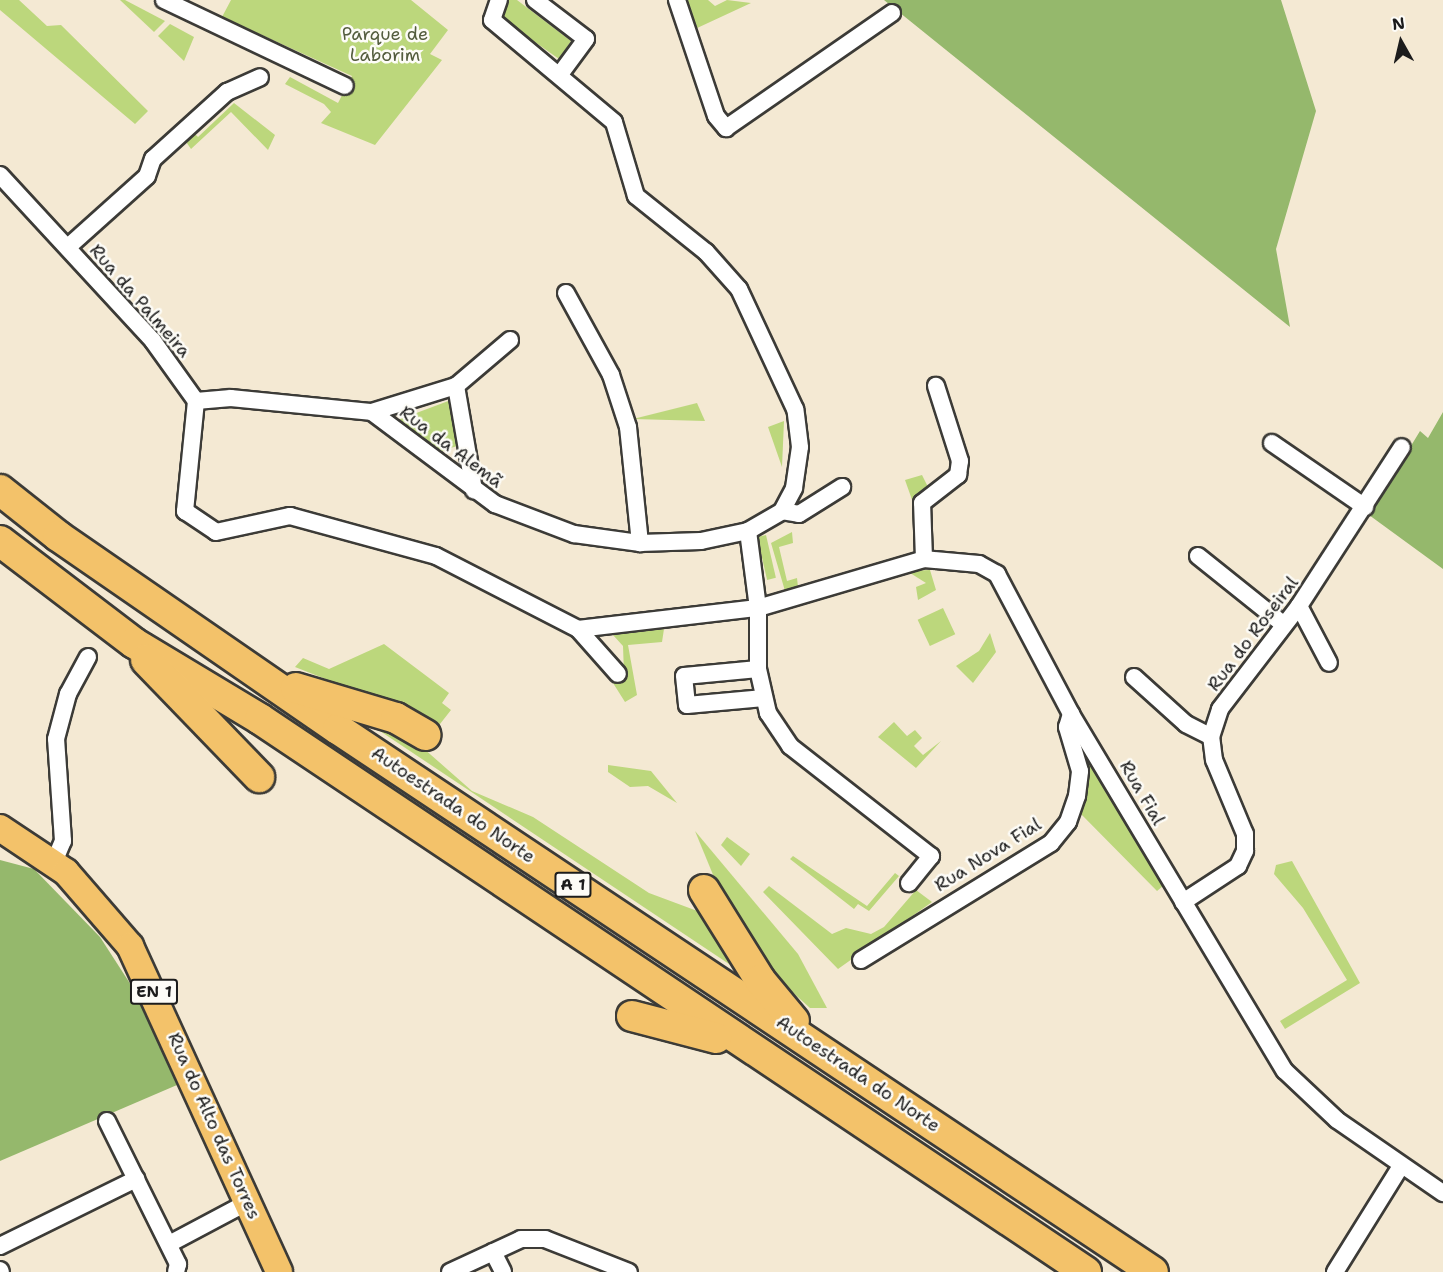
<!DOCTYPE html>
<html>
<head>
<meta charset="utf-8">
<style>
  body { margin:0 }
  #map { position:relative; width:1443px; height:1272px; overflow:hidden; background:#f4e9d3; font-family:"Shantell Sans",sans-serif }
  div>[style] { position:absolute }
  .green>* { inset:0; background:#bcd77c; transform-origin:0 0 }
  .forest>* { inset:0; background:#95b86c }
  .roads { filter:drop-shadow(2px 0 #3c3b37) drop-shadow(-2px 0 #3c3b37) drop-shadow(0 2px #3c3b37) drop-shadow(0 -2px #3c3b37) }
  .street>* { height:16px; margin:-8px; padding:0 8px; transform-origin:8px; border-radius:8px; background:#fff }
  .primary>* { height:26px; margin:-13px; padding:0 13px; transform-origin:13px; border-radius:13px; background:#f3c26a }
  .highway>* { height:30px; margin:-15px; padding:0 15px; transform-origin:15px; border-radius:15px; background:#f3c26a }
  span { translate:-50% -50%; white-space:nowrap; text-align:center; line-height:1.15; -webkit-text-stroke:5px #fdfcf7; paint-order:stroke }
  .shield-label span { padding:2px 4px; background:#fdfcf7; border:2px solid; border-radius:4px; -webkit-text-stroke-width:0 }
  .shield-label { font-size:16px; color:#1c1c1c; font-weight:700 }
  .park-label { font-size:18px; color:#545d3e }
  .street-label { font-size:18px; color:#1c1c1c }
  .north { position:absolute; left:1371px; top:12px; width:60px; height:60px; -webkit-text-stroke:4px #fdfcf7; paint-order:stroke; rotate:352deg; font-size:16px; font-weight:700; line-height:24px; text-align:center; color:#1c1c1c }
  .north::after { content:''; display:block; margin:auto; width:21px; height:27px; background:#1c1c1c; clip-path:polygon(50% 0,100% 100%,50% 72%,0 100%) }
</style>
</head>
<body>
<div id="map">
  <div class="green">
    <div style="clip-path:polygon(0 0,19px 0,47px 26px,61px 25px,148px 111px,135px 124px,0 10px)"></div>
    <div style="clip-path:polygon(120px 0,125px 0,165px 21px,154px 32px)"></div>
    <div style="clip-path:polygon(231px 0,411px 0,448px 30px,430px 54px,442px 60px,375px 145px,321px 123px,331px 112px,324px 104px,285px 84px,290px 77px,338px 103px,352px 76px,222px 17px)"></div>
    <div style="clip-path:polygon(507px 0,517px 0,571px 41px,559px 59px,498px 16px)"></div>
    <div style="clip-path:polygon(688px 0,708px 0,715px 6px,727px 0,751px 3px,695px 29px,681px 3px)"></div>
    <div style="clip-path:polygon(170px 24px,194px 37px,184px 61px,158px 36px)"></div>
    <div style="clip-path:polygon(234px 103px,275px 135px,268px 150px,231px 112px,191px 149px,182px 136px,190px 129px,198px 137px)"></div>
    <div style="clip-path:polygon(451px 400px,457px 446px,439px 452px,395px 421px)"></div>
    <div style="clip-path:polygon(697px 403px,705px 421px,633px 419px)"></div>
    <div style="clip-path:polygon(784px 421px,782px 467px,768px 427px)"></div>
    <div style="clip-path:polygon(922px 475px,928px 487px,916px 511px,905px 480px)"></div>
    <div style="clip-path:polygon(792px 532px,793px 543px,779px 547px,787px 581px,797px 578px,798px 587px,785px 591px,771px 543px)"></div>
    <div style="left:766px;top:535px;width:44px;height:9px;rotate:77deg"></div>
    <div style="clip-path:polygon(930px 570px,936px 590px,918px 600px,916px 587px,926px 583px,907px 571px)"></div>
    <div style="left:943px;top:608px;width:29px;height:28px;rotate:65deg"></div>
    <div style="clip-path:polygon(664px 629px,662px 642px,628px 645px,637px 695px,625px 702px,613px 683px,624px 674px,623px 646px,613px 635px)"></div>
    <div style="clip-path:polygon(990px 633px,996px 652px,973px 683px,956px 666px,979px 651px)"></div>
    <div style="clip-path:polygon(384px 644px,449px 693px,442px 703px,451px 710px,440px 724px,295px 667px,303px 658px,329px 669px)"></div>
    <div style="clip-path:polygon(894px 722px,907px 736px,915px 730px,922px 738px,914px 746px,923px 755px,941px 741px,916px 768px,878px 737px)"></div>
    <div style="clip-path:polygon(368px 723px,414px 740px,472px 791px,533px 817px,649px 893px,700px 912px,741px 972px)"></div>
    <div style="clip-path:polygon(1078px 731px,1100px 781px,1163px 886px,1157px 891px,1078px 811px)"></div>
    <div style="clip-path:polygon(608px 765px,651px 771px,677px 803px,648px 786px,630px 787px,608px 772px)"></div>
    <div style="clip-path:polygon(695px 831px,798px 954px,827px 1008px,810px 1008px,768px 970px,716px 882px)"></div>
    <div style="clip-path:polygon(727px 837px,750px 854px,741px 866px,721px 845px)"></div>
    <div style="clip-path:polygon(793px 856px,867px 906px,895px 873px,899px 876px,869px 911px,858px 904px,854px 909px,790px 859px)"></div>
    <div style="clip-path:polygon(1292px 861px,1360px 983px,1285px 1029px,1280px 1021px,1347px 980px,1303px 908px,1274px 874px,1276px 865px)"></div>
    <div style="clip-path:polygon(769px 886px,832px 934px,846px 928px,871px 934px,884px 927px,916px 890px,932px 902px,838px 969px,763px 892px)"></div>
  </div>
  <div class="forest">
    <div style="clip-path:polygon(884px 0,1281px 0,1316px 111px,1276px 249px,1290px 327px)"></div>
    <div style="clip-path:polygon(1443px 412px,1443px 569px,1369px 515px,1420px 431px,1428px 438px)"></div>
    <div style="clip-path:polygon(0 860px,34px 869px,100px 937px,140px 999px,177px 1085px,0 1161px)"></div>
  </div>
  <div class="roads">
    <div class="street">
      <div style="left:164px;top:0;width:200px;rotate:25.4deg"></div>
      <div style="left:535px;top:0;width:64px;rotate:37.4deg"></div>
      <div style="left:586px;top:39px;width:42px;rotate:126.3deg"></div>
      <div style="left:677px;top:0;width:122px;rotate:71.4deg"></div>
      <div style="left:716px;top:116px;width:16px;rotate:50deg"></div>
      <div style="left:726px;top:128px;width:202px;rotate:-34.7deg"></div>
      <div style="left:0;top:175px;width:226px;rotate:47.3deg"></div>
      <div style="left:153px;top:341px;width:74px;rotate:54.4deg"></div>
      <div style="left:196px;top:401px;width:111px;rotate:95.7deg"></div>
      <div style="left:185px;top:511px;width:37px;rotate:34deg"></div>
      <div style="left:216px;top:532px;width:76px;rotate:-12.2deg"></div>
      <div style="left:290px;top:516px;width:151px;rotate:15.3deg"></div>
      <div style="left:436px;top:556px;width:160px;rotate:27.2deg"></div>
      <div style="left:578px;top:629px;width:181px;rotate:-6.7deg"></div>
      <div style="left:758px;top:608px;width:173px;rotate:-16.4deg"></div>
      <div style="left:924px;top:559px;width:55px;rotate:5.2deg"></div>
      <div style="left:979px;top:564px;width:21px;rotate:29deg"></div>
      <div style="left:997px;top:574px;width:158px;rotate:62.1deg"></div>
      <div style="left:1071px;top:714px;width:416px;rotate:59.1deg"></div>
      <div style="left:1285px;top:1071px;width:71px;rotate:43.3deg"></div>
      <div style="left:1337px;top:1120px;width:129px;rotate:34.6deg"></div>
      <div style="left:68px;top:247px;width:106px;rotate:-41.9deg"></div>
      <div style="left:147px;top:176px;width:18px;rotate:-71deg"></div>
      <div style="left:153px;top:159px;width:100px;rotate:-42.2deg"></div>
      <div style="left:227px;top:92px;width:36px;rotate:-24deg"></div>
      <div style="left:566px;top:293px;width:94px;rotate:61.2deg"></div>
      <div style="left:611px;top:375px;width:55px;rotate:71.9deg"></div>
      <div style="left:628px;top:427px;width:117px;rotate:84.1deg"></div>
      <div style="left:456px;top:386px;width:106px;rotate:80.2deg"></div>
      <div style="left:196px;top:401px;width:35px;rotate:-5deg"></div>
      <div style="left:231px;top:398px;width:142px;rotate:5.7deg"></div>
      <div style="left:372px;top:412px;width:154px;rotate:36.8deg"></div>
      <div style="left:495px;top:504px;width:85px;rotate:20.8deg"></div>
      <div style="left:574px;top:534px;width:67px;rotate:7.8deg"></div>
      <div style="left:640px;top:543px;width:61px;rotate:-1.9deg"></div>
      <div style="left:701px;top:541px;width:48px;rotate:-12deg"></div>
      <div style="left:748px;top:531px;width:39px;rotate:-30deg"></div>
      <div style="left:782px;top:511px;width:26px;rotate:-62deg"></div>
      <div style="left:794px;top:488px;width:41px;rotate:-81.7deg"></div>
      <div style="left:800px;top:447px;width:38px;rotate:-97deg"></div>
      <div style="left:795px;top:409px;width:132px;rotate:-115deg"></div>
      <div style="left:739px;top:289px;width:50px;rotate:-131.7deg"></div>
      <div style="left:706px;top:252px;width:90px;rotate:-141.3deg"></div>
      <div style="left:636px;top:196px;width:77px;rotate:-106.6deg"></div>
      <div style="left:614px;top:122px;width:159px;rotate:-140.1deg"></div>
      <div style="left:492px;top:20px;width:21px;rotate:-71deg"></div>
      <div style="left:372px;top:412px;width:88px;rotate:-17.2deg"></div>
      <div style="left:456px;top:386px;width:71px;rotate:-40.4deg"></div>
      <div style="left:1272px;top:443px;width:113px;rotate:34.5deg"></div>
      <div style="left:782px;top:511px;width:17px;rotate:10deg"></div>
      <div style="left:799px;top:514px;width:51px;rotate:-32.1deg"></div>
      <div style="left:748px;top:531px;width:78px;rotate:82.6deg"></div>
      <div style="left:758px;top:608px;width:61px;rotate:90deg"></div>
      <div style="left:758px;top:669px;width:45px;rotate:77.2deg"></div>
      <div style="left:768px;top:713px;width:40px;rotate:56deg"></div>
      <div style="left:790px;top:746px;width:179px;rotate:38deg"></div>
      <div style="left:931px;top:856px;width:35px;rotate:129deg"></div>
      <div style="left:1198px;top:556px;width:110px;rotate:38.7deg"></div>
      <div style="left:924px;top:559px;width:56px;rotate:-92deg"></div>
      <div style="left:922px;top:503px;width:46px;rotate:-37.9deg"></div>
      <div style="left:958px;top:475px;width:14px;rotate:-82deg"></div>
      <div style="left:960px;top:461px;width:79px;rotate:-107.7deg"></div>
      <div style="left:1299px;top:606px;width:64px;rotate:62.2deg"></div>
      <div style="left:578px;top:629px;width:60px;rotate:48.4deg"></div>
      <div style="left:758px;top:669px;width:74px;rotate:174.6deg"></div>
      <div style="left:684px;top:676px;width:29px;rotate:84deg"></div>
      <div style="left:687px;top:705px;width:77px;rotate:-5.2deg"></div>
      <div style="left:1134px;top:677px;width:70px;rotate:42.1deg"></div>
      <div style="left:1186px;top:724px;width:28px;rotate:27deg"></div>
      <div style="left:54px;top:862px;width:23px;rotate:-67deg"></div>
      <div style="left:63px;top:841px;width:102px;rotate:-93.9deg"></div>
      <div style="left:56px;top:739px;width:47px;rotate:-75.1deg"></div>
      <div style="left:68px;top:694px;width:42px;rotate:-61.6deg"></div>
      <div style="left:1183px;top:902px;width:66px;rotate:-33.2deg"></div>
      <div style="left:1238px;top:866px;width:17px;rotate:-65deg"></div>
      <div style="left:1245px;top:851px;width:17px;rotate:-90deg"></div>
      <div style="left:1245px;top:834px;width:80px;rotate:-112.7deg"></div>
      <div style="left:1214px;top:760px;width:23px;rotate:-97deg"></div>
      <div style="left:1211px;top:737px;width:29px;rotate:-72deg"></div>
      <div style="left:1220px;top:709px;width:130px;rotate:-52.5deg"></div>
      <div style="left:1299px;top:606px;width:189px;rotate:-57.1deg"></div>
      <div style="left:861px;top:960px;width:223px;rotate:-31.6deg"></div>
      <div style="left:1051px;top:843px;width:27px;rotate:-51deg"></div>
      <div style="left:1068px;top:822px;width:28px;rotate:-71deg"></div>
      <div style="left:1077px;top:796px;width:25px;rotate:-83deg"></div>
      <div style="left:1080px;top:771px;width:46px;rotate:-106.5deg"></div>
      <div style="left:1067px;top:727px;width:14px;rotate:-73deg"></div>
      <div style="left:107px;top:1121px;width:160px;rotate:63.6deg"></div>
      <div style="left:178px;top:1264px;width:8px;rotate:104deg"></div>
      <div style="left:169px;top:1244px;width:89px;rotate:-28deg"></div>
      <div style="left:0;top:1246px;width:152px;rotate:-26.2deg"></div>
      <div style="left:493px;top:1252px;width:22px;rotate:63deg"></div>
      <div style="left:0;top:1270px;width:2px;rotate:63deg"></div>
      <div style="left:450px;top:1272px;width:78px;rotate:-24.9deg"></div>
      <div style="left:521px;top:1239px;width:24px"></div>
      <div style="left:545px;top:1239px;width:90px;rotate:21.4deg"></div>
      <div style="left:1335px;top:1272px;width:125px;rotate:-58.1deg"></div>
    </div>
    <div class="primary">
      <div style="left:0;top:828px;width:79px;rotate:33.7deg"></div>
      <div style="left:66px;top:872px;width:98px;rotate:49.1deg"></div>
      <div style="left:130px;top:946px;width:358px;rotate:65.4deg"></div>
    </div>
    <div class="highway">
      <div style="left:0;top:490px;width:74px;rotate:38.4deg"></div>
      <div style="left:58px;top:536px;width:340px;rotate:34.6deg"></div>
      <div style="left:338px;top:729px;width:979px;rotate:33.67deg"></div>
      <div style="left:0;top:541px;width:168px;rotate:37.3deg"></div>
      <div style="left:134px;top:643px;width:147px;rotate:31.1deg"></div>
      <div style="left:260px;top:719px;width:994px;rotate:33.8deg"></div>
      <div style="left:146px;top:660px;width:163px;rotate:46deg"></div>
      <div style="left:296px;top:688px;width:104px;rotate:16.7deg"></div>
      <div style="left:396px;top:718px;width:34px;rotate:30deg"></div>
      <div style="left:704px;top:890px;width:106px;rotate:58.1deg"></div>
      <div style="left:760px;top:980px;width:53px;rotate:50.3deg"></div>
      <div style="left:632px;top:1016px;width:87px;rotate:14.7deg"></div>
    </div>
  </div>
  <div class="shield-label">
    <span style="left:573px;top:885px">A 1</span>
    <span style="left:154px;top:992px">EN 1</span>
  </div>
  <div class="park-label">
    <span style="left:385px;top:45px">Parque de<br>Laborim</span>
  </div>
  <div class="street-label">
    <span style="left:140px;top:301px;rotate:49deg">Rua da Palmeira</span>
    <span style="left:451px;top:447px;rotate:37deg">Rua da Alemã</span>
    <span style="left:1253px;top:634px;rotate:-53deg">Rua do Roseiral</span>
    <span style="left:1142px;top:793px;rotate:60deg">Rua Fial</span>
    <span style="left:453px;top:805px;rotate:34deg">Autoestrada do Norte</span>
    <span style="left:988px;top:855px;rotate:-32deg">Rua Nova Fial</span>
    <span style="left:858px;top:1074px;rotate:34deg">Autoestrada do Norte</span>
    <span style="left:214px;top:1126px;rotate:66deg">Rua do Alto das Torres</span>
  </div>
  <div class="north">N</div>
</div>
</body>
</html>
